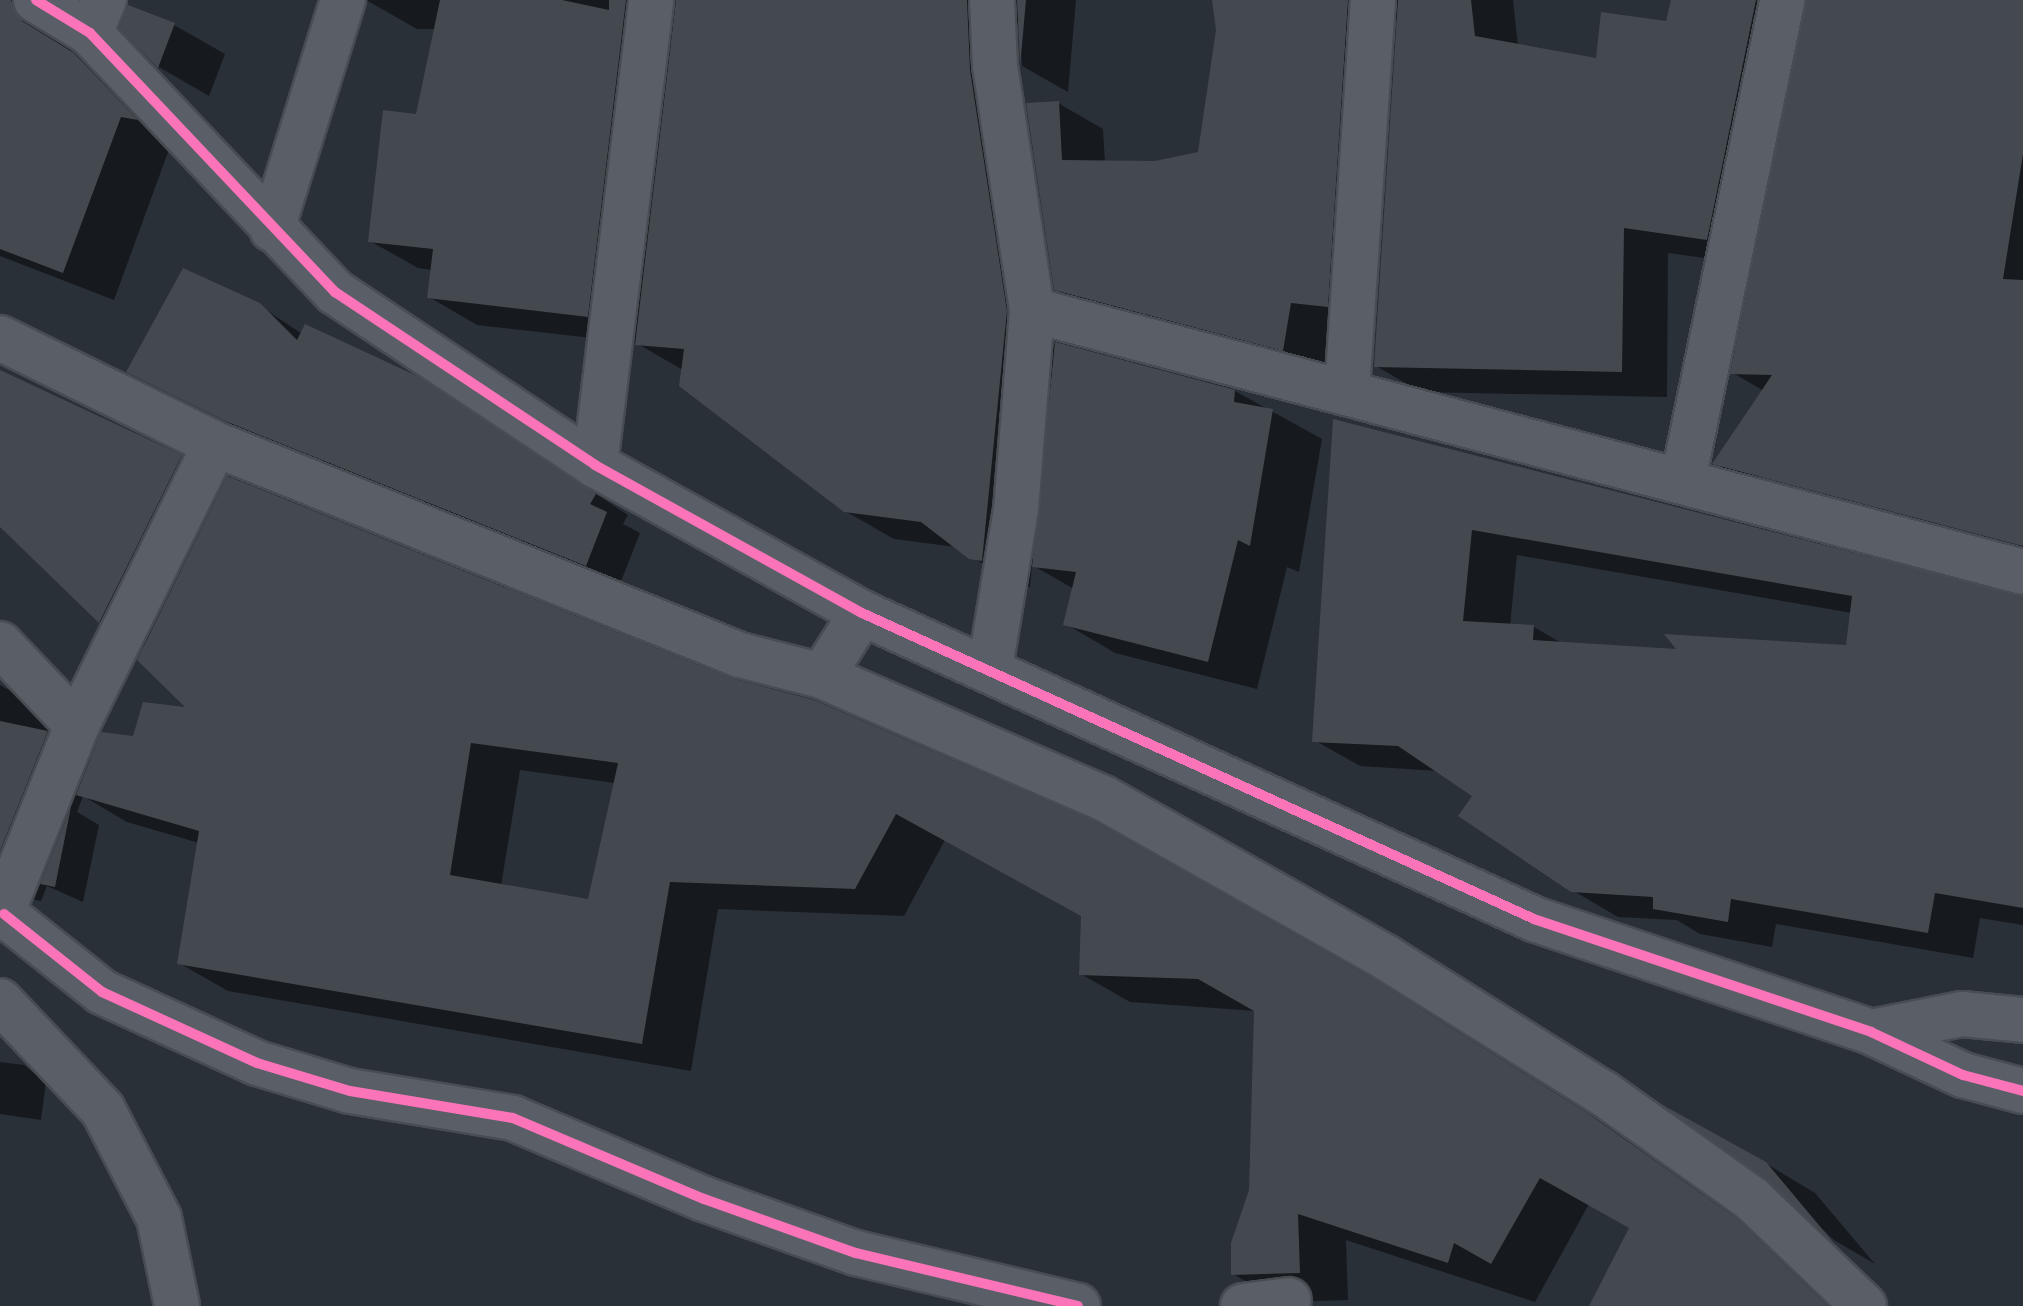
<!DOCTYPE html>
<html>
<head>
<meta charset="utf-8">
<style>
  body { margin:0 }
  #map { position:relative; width:2023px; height:1306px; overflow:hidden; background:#2a3038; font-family:"Public Sans",sans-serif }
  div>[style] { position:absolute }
  .shadow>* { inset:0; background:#0007 }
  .building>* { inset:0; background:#444950 }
  .roads { filter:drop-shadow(2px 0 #484c53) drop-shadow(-2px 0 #484c53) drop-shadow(0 2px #484c53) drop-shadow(0 -2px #484c53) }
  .minor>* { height:44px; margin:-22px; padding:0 22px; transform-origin:22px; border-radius:22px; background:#5a5e66 }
  .tertiary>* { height:44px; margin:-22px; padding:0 22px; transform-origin:22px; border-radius:22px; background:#5a5e66 }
  .cycleway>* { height:10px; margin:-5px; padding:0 5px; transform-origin:5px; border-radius:5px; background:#fb73b8 }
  span { translate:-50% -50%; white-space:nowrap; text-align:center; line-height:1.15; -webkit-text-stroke:7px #1d2633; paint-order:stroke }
</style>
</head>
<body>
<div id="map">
  <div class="shadow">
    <div style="clip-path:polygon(0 0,101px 0,126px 15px,129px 7px,174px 25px,225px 54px,209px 96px,159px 67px,122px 27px,124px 21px,88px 3px,60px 28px,72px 52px,124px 84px,171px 144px,114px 300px,0 256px)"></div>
    <div style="clip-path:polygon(366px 0,1076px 0,1068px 92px,1022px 66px,1018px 22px,1014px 29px,1018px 98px,1054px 344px,1235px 391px,1322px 439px,1299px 572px,1287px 567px,1257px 689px,1115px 653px,1066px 624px,1074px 589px,1032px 565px,1030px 587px,1019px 586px,956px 547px,894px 539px,845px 511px,683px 370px,636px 343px,477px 325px,429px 297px,432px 270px,418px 268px,370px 241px,418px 116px,436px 29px,417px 29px)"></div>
    <div style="clip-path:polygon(evenodd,1214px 0,1513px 0,1518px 46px,1598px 61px,1666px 22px,1672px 0,2023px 0,2023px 559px,1760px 489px,1715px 463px,1764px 391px,1733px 373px,1755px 265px,1668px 253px,1667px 397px,1421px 392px,1376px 366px,1399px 15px,1393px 25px,1328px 375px,1102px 315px,1056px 289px,1058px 103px,1103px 129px,1105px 163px,1155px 163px,1200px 153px,1218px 30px,1214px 0,1758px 474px,2017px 542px,2022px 548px,1757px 478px,1758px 474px)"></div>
    <div style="clip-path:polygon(259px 305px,302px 334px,451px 398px,628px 515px,623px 524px,640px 533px,620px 584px,261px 440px,129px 372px)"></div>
    <div style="clip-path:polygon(evenodd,0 373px,226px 483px,1422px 1009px,1638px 1145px,1785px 1249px,1845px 1306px,1592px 1306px,1631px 1228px,1589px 1204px,1535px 1302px,1346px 1240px,1348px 1300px,1282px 1302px,1233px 1274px,1251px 1190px,1256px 1011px,1130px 1002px,1081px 974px,1083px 916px,945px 840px,904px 916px,718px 909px,691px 1071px,228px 991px,179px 963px,199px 843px,127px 822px,83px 796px,77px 812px,99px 825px,83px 902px,47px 886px,41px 901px,0 893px,0 685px,53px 715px,77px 750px,93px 759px,190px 710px,145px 648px,100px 622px,0 524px,0 373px,520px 770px,615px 783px,589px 901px,501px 886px,520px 770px)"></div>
    <div style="clip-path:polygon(evenodd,1335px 421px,2023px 596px,2023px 925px,1980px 918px,1973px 958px,1776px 924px,1772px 947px,1700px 934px,1677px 920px,1618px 917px,1572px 890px,1474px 795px,1438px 771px,1360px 766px,1314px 740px,1335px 421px,1517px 555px,1852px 613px,1848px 647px,1680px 652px,1563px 644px,1534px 627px,1510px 626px,1517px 555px)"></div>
    <div style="clip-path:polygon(0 1062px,24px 1065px,46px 1082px,41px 1120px,0 1114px)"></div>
    <div style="clip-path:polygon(1765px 1163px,1815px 1193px,1875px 1264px,1834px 1240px,1768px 1177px)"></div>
  </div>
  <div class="building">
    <div style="clip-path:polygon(0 0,11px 0,22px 21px,74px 53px,138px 120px,121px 117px,63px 273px,0 249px)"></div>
    <div style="clip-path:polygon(440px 0,562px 0,609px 10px,609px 0,626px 0,588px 317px,427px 298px,433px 249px,368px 242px,383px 110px,416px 114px)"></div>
    <div style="clip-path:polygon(676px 0,967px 0,970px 70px,1007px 311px,982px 561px,969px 559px,921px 522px,844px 512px,679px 386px,684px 349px,635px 345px)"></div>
    <div style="clip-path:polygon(1017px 0,1026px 0,1020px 67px,1020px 64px)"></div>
    <div style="clip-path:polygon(1212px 0,1348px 0,1328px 307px,1291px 303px,1283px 351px,1054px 290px,1026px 103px,1059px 101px,1062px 160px,1155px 161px,1198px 152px,1216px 30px)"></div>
    <div style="clip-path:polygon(1398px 0,1471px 0,1475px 36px,1596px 58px,1601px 12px,1666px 21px,1671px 0,1756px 0,1707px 240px,1624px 228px,1622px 372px,1374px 367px)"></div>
    <div style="clip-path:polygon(1806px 0,2023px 0,2023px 154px,2003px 279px,2023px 280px,2023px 546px,1712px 464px,1772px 375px,1730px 374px)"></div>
    <div style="clip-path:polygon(128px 5px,175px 23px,158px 68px,119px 28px)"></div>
    <div style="clip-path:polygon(183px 268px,260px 303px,297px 340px,305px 324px,417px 376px,596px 494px,590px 504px,607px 512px,586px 566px,225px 421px,126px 372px)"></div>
    <div style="clip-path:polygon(1055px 342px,1235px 390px,1234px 402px,1273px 409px,1250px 546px,1238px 540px,1208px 662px,1063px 625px,1076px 572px,1032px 567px)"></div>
    <div style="clip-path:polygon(0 370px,182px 455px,99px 623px,0 527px)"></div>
    <div style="clip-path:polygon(evenodd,1333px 419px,2023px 596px,2023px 908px,1935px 893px,1928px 933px,1731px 899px,1728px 922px,1653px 909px,1653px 897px,1571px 892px,1458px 816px,1472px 796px,1398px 746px,1312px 742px,1333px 419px,1472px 530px,1852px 596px,1846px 645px,1664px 634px,1676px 649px,1533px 640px,1534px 625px,1463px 621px,1472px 530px)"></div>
    <div style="clip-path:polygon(evenodd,227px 476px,731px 678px,814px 700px,1092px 820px,1372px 978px,1589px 1114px,1736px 1218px,1828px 1306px,1589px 1306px,1629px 1228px,1540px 1178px,1491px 1264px,1454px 1243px,1448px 1263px,1298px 1214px,1300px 1273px,1231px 1275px,1231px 1243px,1249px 1190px,1254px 1011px,1198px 979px,1079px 975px,1081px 916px,896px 814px,855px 889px,670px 882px,642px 1044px,177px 964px,199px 831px,76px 795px,101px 732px,133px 736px,143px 702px,185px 707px,137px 660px,227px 476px,471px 743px,618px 763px,588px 899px,450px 875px,471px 743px)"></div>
    <div style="clip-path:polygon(0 721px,48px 731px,0 851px)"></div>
    <div style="clip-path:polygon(71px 807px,55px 887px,40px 884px)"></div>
    <div style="clip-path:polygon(1661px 1104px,1766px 1162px,1833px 1242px,1766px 1179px)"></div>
  </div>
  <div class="roads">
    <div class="minor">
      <div style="left:90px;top:33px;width:36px;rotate:-67deg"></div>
      <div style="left:272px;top:229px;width:240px;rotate:-72.8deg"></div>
      <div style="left:1032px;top:310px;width:1025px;rotate:14.81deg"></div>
      <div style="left:0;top:338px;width:240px;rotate:26.2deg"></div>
      <div style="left:215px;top:444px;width:566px;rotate:21.9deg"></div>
      <div style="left:740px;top:655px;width:85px;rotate:14.4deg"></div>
      <div style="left:822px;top:676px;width:75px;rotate:-57.6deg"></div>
      <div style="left:1347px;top:391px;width:392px;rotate:-86.2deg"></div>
      <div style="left:595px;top:465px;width:468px;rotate:-83.1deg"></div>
      <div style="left:1683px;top:480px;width:490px;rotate:-78.3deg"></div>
      <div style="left:0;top:644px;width:112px;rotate:46.5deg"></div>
      <div style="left:990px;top:668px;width:160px;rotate:-80.7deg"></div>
      <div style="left:1016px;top:510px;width:201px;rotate:-85.4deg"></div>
      <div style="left:1032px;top:310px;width:247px;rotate:-98.6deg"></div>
      <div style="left:995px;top:66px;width:66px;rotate:-92.6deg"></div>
      <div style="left:822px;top:676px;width:306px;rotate:23.5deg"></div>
      <div style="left:1103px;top:798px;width:324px;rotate:29.4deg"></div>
      <div style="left:1385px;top:957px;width:257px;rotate:32deg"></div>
      <div style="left:1603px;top:1093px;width:183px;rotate:35.4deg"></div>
      <div style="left:1752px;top:1199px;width:155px;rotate:43.7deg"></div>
      <div style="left:4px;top:914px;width:125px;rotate:38.5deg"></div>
      <div style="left:102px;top:992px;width:170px;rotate:24.6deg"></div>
      <div style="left:257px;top:1063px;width:97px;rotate:16.8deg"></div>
      <div style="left:350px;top:1091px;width:165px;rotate:9.4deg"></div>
      <div style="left:513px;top:1118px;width:207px;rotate:23deg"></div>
      <div style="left:704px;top:1199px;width:161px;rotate:19.6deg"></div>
      <div style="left:856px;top:1253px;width:228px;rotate:13.4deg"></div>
      <div style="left:0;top:918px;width:208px;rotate:-68.2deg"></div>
      <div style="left:77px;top:725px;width:313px;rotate:-63.8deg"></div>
      <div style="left:0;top:1001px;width:150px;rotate:46.6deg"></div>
      <div style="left:103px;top:1110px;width:122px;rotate:62.6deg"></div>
      <div style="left:159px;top:1218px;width:90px;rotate:78.4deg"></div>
      <div style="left:1243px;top:1306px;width:46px;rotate:-7.4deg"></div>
    </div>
    <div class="tertiary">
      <div style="left:36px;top:0;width:63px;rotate:31.4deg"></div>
      <div style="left:90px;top:33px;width:357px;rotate:46.6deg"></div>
      <div style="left:335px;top:292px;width:312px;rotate:33.6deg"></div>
      <div style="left:595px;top:465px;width:305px;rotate:29deg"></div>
      <div style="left:862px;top:613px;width:738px;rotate:24.48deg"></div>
      <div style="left:1534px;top:919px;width:355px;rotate:18.5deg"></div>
      <div style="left:1871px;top:1032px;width:102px;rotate:25.1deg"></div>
      <div style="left:1963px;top:1075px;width:62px;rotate:14.9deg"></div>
      <div style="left:1871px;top:1032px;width:93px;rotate:-11.2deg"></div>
      <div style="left:1962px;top:1014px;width:61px;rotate:5.6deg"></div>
    </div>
  </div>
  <div class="cycleway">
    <div style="left:36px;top:0;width:63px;rotate:31.4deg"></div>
    <div style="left:90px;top:33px;width:357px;rotate:46.6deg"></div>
    <div style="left:335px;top:292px;width:312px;rotate:33.6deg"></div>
    <div style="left:595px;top:465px;width:305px;rotate:29deg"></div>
    <div style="left:862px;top:613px;width:738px;rotate:24.48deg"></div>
    <div style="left:1534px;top:919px;width:355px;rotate:18.5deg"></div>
    <div style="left:1871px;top:1032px;width:102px;rotate:25.1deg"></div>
    <div style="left:1963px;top:1075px;width:62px;rotate:14.9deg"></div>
    <div style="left:4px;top:914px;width:125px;rotate:38.5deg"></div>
    <div style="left:102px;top:992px;width:170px;rotate:24.6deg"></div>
    <div style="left:257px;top:1063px;width:97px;rotate:16.8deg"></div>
    <div style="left:350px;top:1091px;width:165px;rotate:9.4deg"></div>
    <div style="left:513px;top:1118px;width:207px;rotate:23deg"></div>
    <div style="left:704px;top:1199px;width:161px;rotate:19.6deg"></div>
    <div style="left:856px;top:1253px;width:228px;rotate:13.4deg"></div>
  </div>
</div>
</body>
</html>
